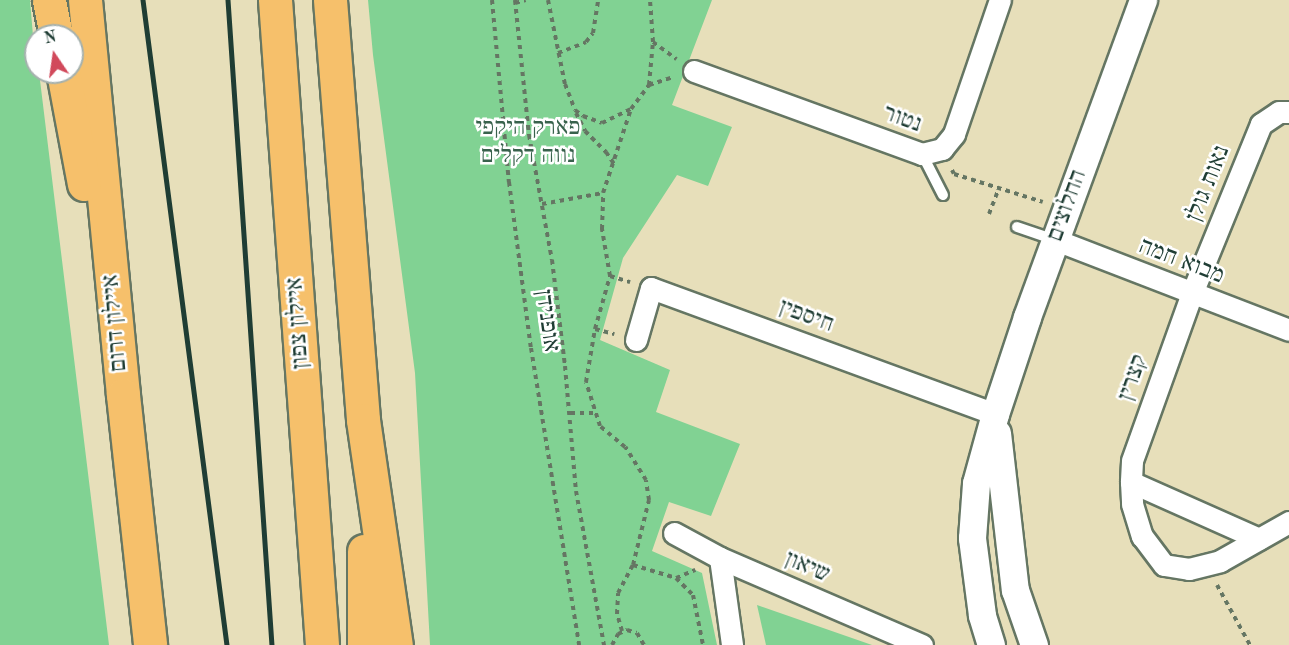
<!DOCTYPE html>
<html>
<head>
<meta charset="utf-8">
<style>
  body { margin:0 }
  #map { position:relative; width:1289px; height:645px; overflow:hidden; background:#e7dfba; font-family:"Old Standard TT","Frank Ruhl Libre",serif }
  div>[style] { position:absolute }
  .green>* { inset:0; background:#81d293 }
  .path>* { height:4px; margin-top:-2px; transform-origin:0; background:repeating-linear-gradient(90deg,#657663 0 4.5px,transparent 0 9px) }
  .roads { filter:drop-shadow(2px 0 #657663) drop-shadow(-2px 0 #657663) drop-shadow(0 2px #657663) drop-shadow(0 -2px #657663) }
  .service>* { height:10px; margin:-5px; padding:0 5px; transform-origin:5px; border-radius:5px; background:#fff }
  .minor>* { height:21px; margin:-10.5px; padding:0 10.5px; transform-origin:10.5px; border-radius:10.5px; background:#fff }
  .tertiary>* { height:27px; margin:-13.5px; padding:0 13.5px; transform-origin:13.5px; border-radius:13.5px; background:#fff }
  .motorway>* { height:33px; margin:-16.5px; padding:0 16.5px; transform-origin:16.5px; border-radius:16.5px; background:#f6c06b }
  .rail>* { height:4.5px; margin:-2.25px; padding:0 2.25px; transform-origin:2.25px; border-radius:2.25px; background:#1f3d34 }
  span { translate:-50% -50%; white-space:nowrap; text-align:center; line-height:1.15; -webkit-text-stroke:5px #fff; paint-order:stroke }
  .street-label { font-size:24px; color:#1f3d34 }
  .park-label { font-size:24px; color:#38624c }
  .north { position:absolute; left:24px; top:24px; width:60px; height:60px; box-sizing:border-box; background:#fff; border:2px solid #a5b1ae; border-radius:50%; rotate:347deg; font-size:16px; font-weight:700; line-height:24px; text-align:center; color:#1f3d34 }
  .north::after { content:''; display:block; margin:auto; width:21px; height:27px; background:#d1495b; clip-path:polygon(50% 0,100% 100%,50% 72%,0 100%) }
</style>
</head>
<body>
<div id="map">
  <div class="green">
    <div style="clip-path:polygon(0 0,30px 0,36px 72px,39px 72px,109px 645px,0 645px)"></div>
    <div style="clip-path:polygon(368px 0,712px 0,672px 105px,732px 127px,708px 186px,677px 175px,623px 258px,600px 340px,670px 370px,656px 412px,740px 444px,711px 516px,669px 502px,652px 551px,702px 573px,717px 645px,430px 645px,415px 373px,373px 55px)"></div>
    <div style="clip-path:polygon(757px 605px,872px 645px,766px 645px)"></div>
  </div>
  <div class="path">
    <div style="left:492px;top:0;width:183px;rotate:84.7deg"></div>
    <div style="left:509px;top:182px;width:167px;rotate:82.5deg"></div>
    <div style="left:531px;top:348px;width:301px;rotate:80.8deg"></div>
    <div style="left:515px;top:0;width:136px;rotate:84.1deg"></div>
    <div style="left:529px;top:135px;width:127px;rotate:79.6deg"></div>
    <div style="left:552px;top:260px;width:107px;rotate:83deg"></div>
    <div style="left:565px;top:366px;width:125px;rotate:85deg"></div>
    <div style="left:576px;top:491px;width:157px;rotate:79.7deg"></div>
    <div style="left:548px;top:0;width:86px;rotate:78.6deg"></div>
    <div style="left:565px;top:84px;width:28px;rotate:69deg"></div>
    <div style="left:575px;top:110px;width:10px;rotate:37deg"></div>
    <div style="left:583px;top:116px;width:20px;rotate:20deg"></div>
    <div style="left:602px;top:123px;width:32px;rotate:-26deg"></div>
    <div style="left:515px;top:3px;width:11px;rotate:-15deg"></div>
    <div style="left:653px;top:42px;width:29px;rotate:36deg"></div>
    <div style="left:558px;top:53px;width:30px;rotate:-21deg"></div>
    <div style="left:586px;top:42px;width:11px;rotate:-52deg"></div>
    <div style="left:593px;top:33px;width:33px;rotate:-81deg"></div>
    <div style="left:649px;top:85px;width:26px;rotate:-18deg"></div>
    <div style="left:576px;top:113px;width:20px;rotate:63deg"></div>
    <div style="left:585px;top:131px;width:30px;rotate:45deg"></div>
    <div style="left:606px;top:152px;width:14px;rotate:56deg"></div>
    <div style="left:952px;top:170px;width:4px;rotate:63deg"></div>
    <div style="left:954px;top:174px;width:93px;rotate:17.5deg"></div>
    <div style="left:542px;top:204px;width:62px;rotate:-10.2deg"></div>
    <div style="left:989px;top:214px;width:28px;rotate:-69deg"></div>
    <div style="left:610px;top:276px;width:21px;rotate:17deg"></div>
    <div style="left:595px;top:329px;width:20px;rotate:15deg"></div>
    <div style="left:571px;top:413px;width:23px"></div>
    <div style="left:633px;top:565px;width:45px;rotate:16.8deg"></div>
    <div style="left:676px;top:578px;width:24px;rotate:45deg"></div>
    <div style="left:693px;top:595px;width:51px;rotate:78.7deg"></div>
    <div style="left:676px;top:578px;width:21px;rotate:-23deg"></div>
    <div style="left:1217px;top:585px;width:68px;rotate:61.2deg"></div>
    <div style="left:622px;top:631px;width:18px;rotate:-106deg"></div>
    <div style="left:617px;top:614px;width:21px;rotate:-87deg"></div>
    <div style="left:618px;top:593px;width:32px;rotate:-62deg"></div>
    <div style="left:633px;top:565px;width:67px;rotate:-76.2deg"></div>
    <div style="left:649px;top:500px;width:20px;rotate:-99deg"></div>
    <div style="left:646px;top:480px;width:39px;rotate:-122deg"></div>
    <div style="left:625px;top:447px;width:33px;rotate:-140deg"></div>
    <div style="left:600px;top:426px;width:46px;rotate:-107.7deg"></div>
    <div style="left:586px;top:382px;width:54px;rotate:-80.4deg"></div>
    <div style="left:595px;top:329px;width:55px;rotate:-74.2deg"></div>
    <div style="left:610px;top:276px;width:48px;rotate:-99.7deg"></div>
    <div style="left:602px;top:229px;width:36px;rotate:-88deg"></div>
    <div style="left:603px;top:193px;width:89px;rotate:-71.6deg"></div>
    <div style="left:631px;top:109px;width:30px;rotate:-53deg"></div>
    <div style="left:649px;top:85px;width:43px;rotate:-84.7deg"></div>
    <div style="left:653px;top:42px;width:42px;rotate:-94.1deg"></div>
    <div style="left:612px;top:645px;width:13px;rotate:-61deg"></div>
    <div style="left:618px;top:634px;width:10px;rotate:-24deg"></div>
    <div style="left:627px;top:630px;width:10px;rotate:17deg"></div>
    <div style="left:637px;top:633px;width:14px;rotate:60deg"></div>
  </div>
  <div class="roads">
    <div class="service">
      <div style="left:922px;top:154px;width:46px;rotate:62.9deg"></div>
      <div style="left:1017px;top:227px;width:40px;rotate:18.9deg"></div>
    </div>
    <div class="minor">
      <div style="left:694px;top:71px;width:243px;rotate:20deg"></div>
      <div style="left:922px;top:154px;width:21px;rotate:-14deg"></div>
      <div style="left:942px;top:149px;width:19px;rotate:-51deg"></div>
      <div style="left:954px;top:134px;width:142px;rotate:-71.1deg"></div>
      <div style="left:1289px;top:112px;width:10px;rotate:180deg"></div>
      <div style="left:1279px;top:112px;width:22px;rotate:146deg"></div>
      <div style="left:1261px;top:124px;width:183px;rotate:112.2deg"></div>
      <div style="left:1192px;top:293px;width:178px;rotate:109.7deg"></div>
      <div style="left:1132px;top:461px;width:21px;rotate:93deg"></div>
      <div style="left:1131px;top:482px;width:22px;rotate:87deg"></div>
      <div style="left:1132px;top:504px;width:34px;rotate:73deg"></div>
      <div style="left:1142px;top:536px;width:36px;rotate:53deg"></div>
      <div style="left:1164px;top:565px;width:25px;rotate:9deg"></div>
      <div style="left:1189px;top:569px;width:32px;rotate:-14deg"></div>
      <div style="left:1220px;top:561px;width:79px;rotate:-29.5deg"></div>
      <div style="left:1056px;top:240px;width:250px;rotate:21.1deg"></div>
      <div style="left:636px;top:340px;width:54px;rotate:-73.9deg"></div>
      <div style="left:651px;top:288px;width:366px;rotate:20.1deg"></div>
      <div style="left:1131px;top:482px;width:140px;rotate:24deg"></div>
      <div style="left:674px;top:533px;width:52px;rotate:28.5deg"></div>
      <div style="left:720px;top:558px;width:220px;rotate:23.3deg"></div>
      <div style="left:720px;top:558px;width:88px;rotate:82.1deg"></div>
    </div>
    <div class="tertiary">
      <div style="left:997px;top:433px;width:158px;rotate:83.5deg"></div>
      <div style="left:1015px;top:590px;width:58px;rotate:70.9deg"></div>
      <div style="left:991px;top:645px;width:31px;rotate:-107deg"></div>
      <div style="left:982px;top:615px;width:78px;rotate:-97.4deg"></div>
      <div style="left:972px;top:538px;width:55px;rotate:-85.8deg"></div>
      <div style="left:976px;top:483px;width:72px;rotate:-74.6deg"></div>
      <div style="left:995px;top:414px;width:102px;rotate:-71.7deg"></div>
      <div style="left:1027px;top:317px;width:338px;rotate:-69.9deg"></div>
    </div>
    <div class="motorway">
      <div style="left:49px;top:0;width:37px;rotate:79deg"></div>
      <div style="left:85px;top:0;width:397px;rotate:84.5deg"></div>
      <div style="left:123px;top:395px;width:251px;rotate:83.8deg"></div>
      <div style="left:275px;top:0;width:647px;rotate:85.83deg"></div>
      <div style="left:330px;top:0;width:421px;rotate:85.5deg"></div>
      <div style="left:363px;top:420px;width:227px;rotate:81.7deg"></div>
      <div style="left:63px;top:72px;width:114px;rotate:79.4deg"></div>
      <div style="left:364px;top:551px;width:94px;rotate:90deg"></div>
    </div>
  </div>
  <div class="rail">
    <div style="left:143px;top:0;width:650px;rotate:82.58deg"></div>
    <div style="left:228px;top:0;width:646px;rotate:86.1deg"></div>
  </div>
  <div class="street-label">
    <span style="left:902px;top:120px;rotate:20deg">נטור</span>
    <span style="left:1209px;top:184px;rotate:-68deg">נאות גולן</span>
    <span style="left:1068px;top:206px;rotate:-70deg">החלוצים</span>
    <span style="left:1181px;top:262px;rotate:21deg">מבוא חמה</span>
    <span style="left:806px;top:317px;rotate:20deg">חיספין</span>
    <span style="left:546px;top:321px;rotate:82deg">אופנידן</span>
    <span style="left:116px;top:323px;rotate:-95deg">איילון דרום</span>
    <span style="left:299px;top:323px;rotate:-94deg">איילון צפון</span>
    <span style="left:1134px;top:378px;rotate:-71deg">קצרין</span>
    <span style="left:807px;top:568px;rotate:23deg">שיאון</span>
  </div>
  <div class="park-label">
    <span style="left:528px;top:143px">פארק היקפי<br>נווה דקלים</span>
  </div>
  <div class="north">N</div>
</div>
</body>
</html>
